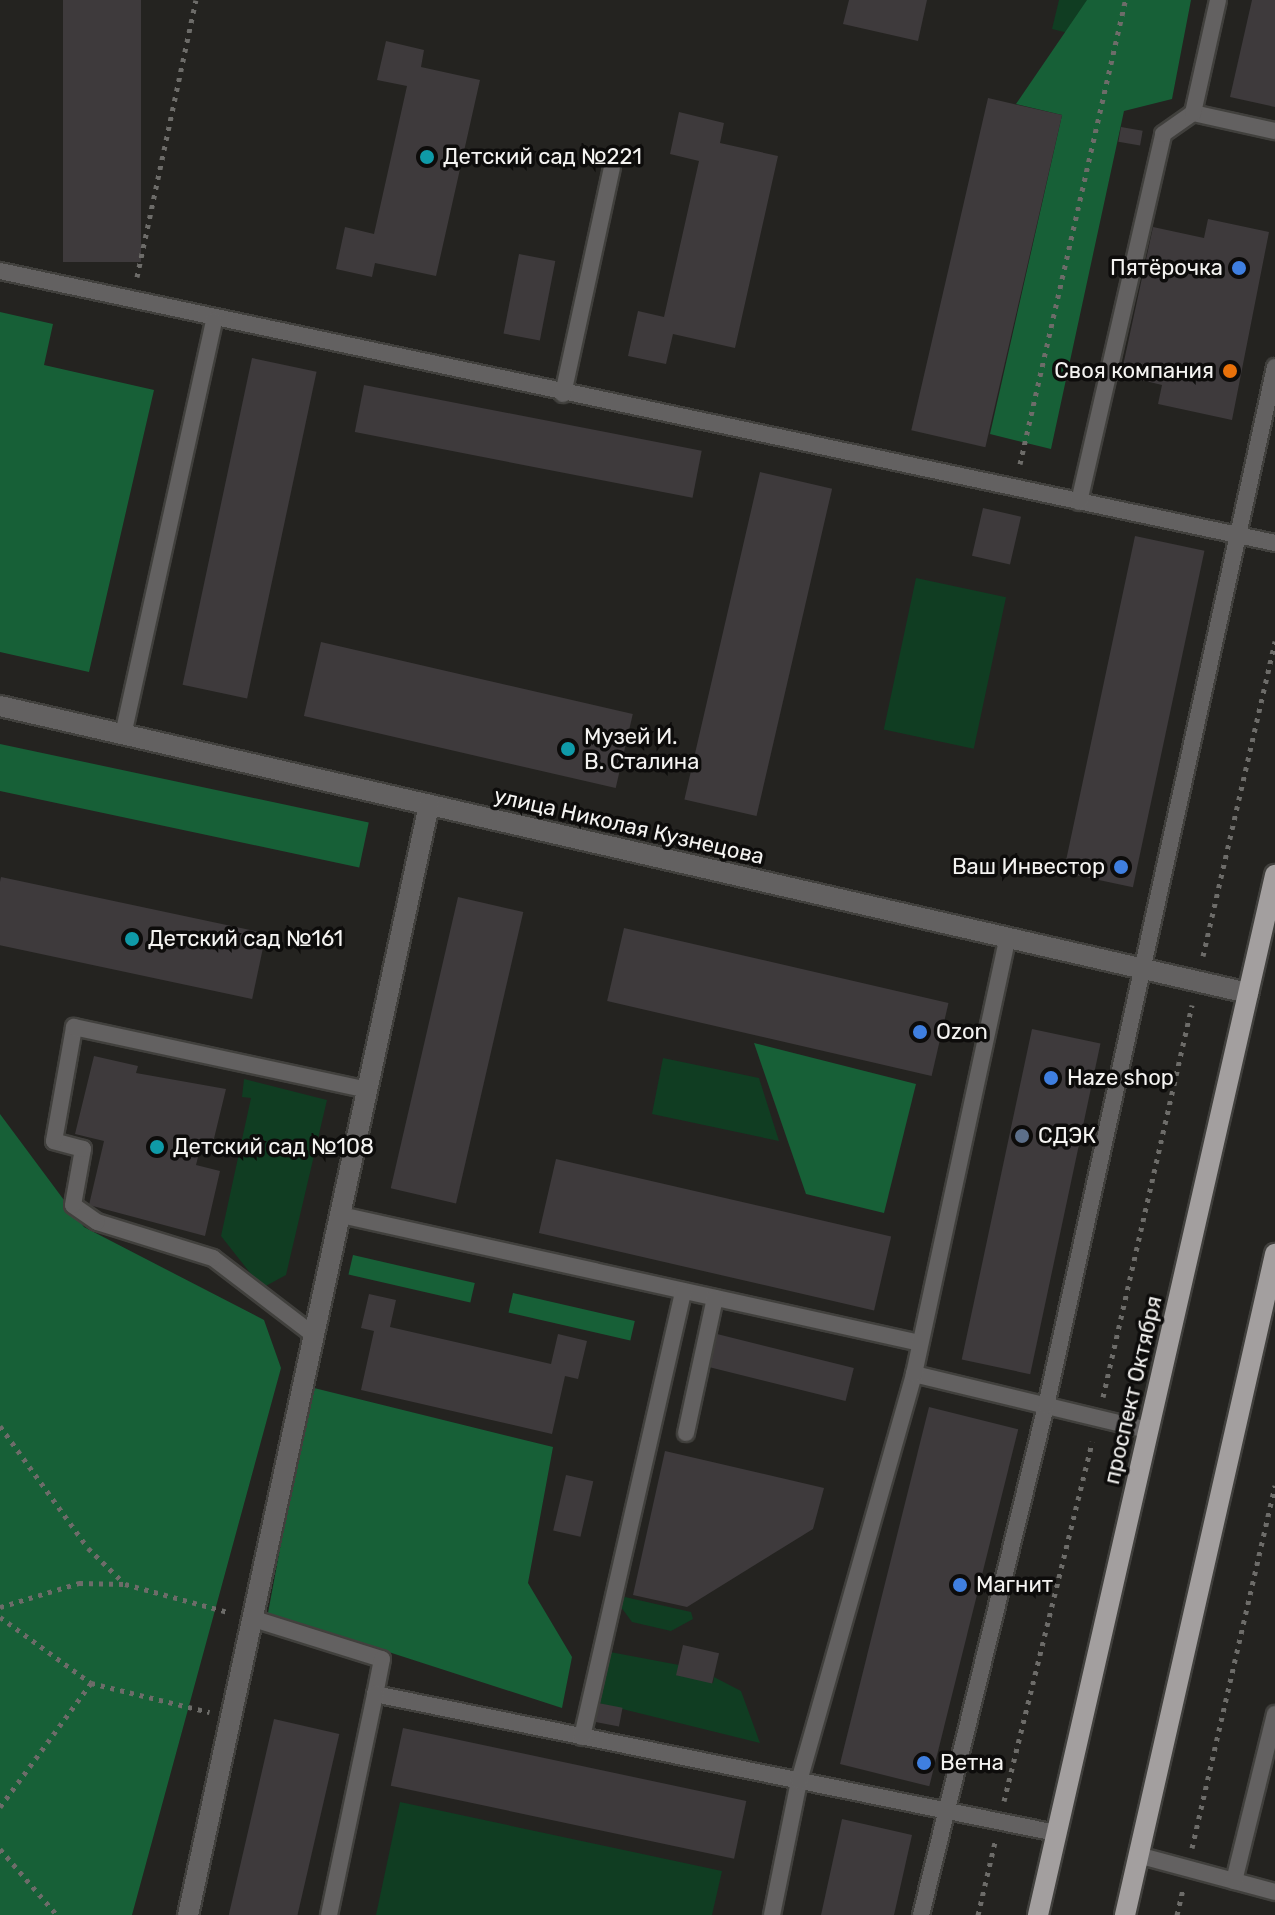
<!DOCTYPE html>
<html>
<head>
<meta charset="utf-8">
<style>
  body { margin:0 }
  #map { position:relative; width:1275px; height:1915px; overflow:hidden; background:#242320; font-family:Rubik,sans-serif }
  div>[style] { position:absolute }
  .green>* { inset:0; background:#103d22; transform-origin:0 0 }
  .forest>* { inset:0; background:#176037; transform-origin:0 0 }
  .building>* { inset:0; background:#3e3a3c; transform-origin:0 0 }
  .path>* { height:5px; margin-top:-2.5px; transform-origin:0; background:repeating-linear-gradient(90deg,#6d6c69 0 4px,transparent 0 10px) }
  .roads { filter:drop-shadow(2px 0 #41403d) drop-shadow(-2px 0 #41403d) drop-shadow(0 2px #41403d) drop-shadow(0 -2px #41403d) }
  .lane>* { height:16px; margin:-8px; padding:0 8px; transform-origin:8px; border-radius:8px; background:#636161 }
  .street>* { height:20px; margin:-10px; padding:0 10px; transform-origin:10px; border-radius:10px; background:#636161 }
  .primary>* { height:20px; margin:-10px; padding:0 10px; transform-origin:10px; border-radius:10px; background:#a39f9f }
  .dots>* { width:22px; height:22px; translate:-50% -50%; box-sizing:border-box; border:4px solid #0d0c0b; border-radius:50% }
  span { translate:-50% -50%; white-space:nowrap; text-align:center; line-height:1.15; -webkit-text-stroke:7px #0d0c0b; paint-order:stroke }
  .poi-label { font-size:22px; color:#f4f3f1 }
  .left { translate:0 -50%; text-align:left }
  .right { translate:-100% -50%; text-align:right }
  .street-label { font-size:22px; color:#f4f3f1 }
</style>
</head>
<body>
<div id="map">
  <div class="green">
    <div style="clip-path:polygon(1059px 0,1111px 0,1101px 41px,1052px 29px)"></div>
    <div style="left:916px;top:578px;width:92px;height:155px;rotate:12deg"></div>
    <div style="clip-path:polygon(663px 1058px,759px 1078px,779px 1141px,652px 1114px)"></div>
    <div style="clip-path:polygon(244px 1079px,327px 1100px,286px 1275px,262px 1288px,221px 1236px,251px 1098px,242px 1097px)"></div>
    <div style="clip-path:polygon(625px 1597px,691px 1612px,693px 1619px,671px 1631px,632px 1622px,618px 1603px)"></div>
    <div style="clip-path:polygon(610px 1652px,679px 1665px,677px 1675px,713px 1683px,714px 1677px,741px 1691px,760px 1743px,598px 1703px)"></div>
    <div style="clip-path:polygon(400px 1802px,722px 1871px,712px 1915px,376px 1915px)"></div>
  </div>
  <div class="forest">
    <div style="clip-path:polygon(1087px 0,1191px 0,1172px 99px,1124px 111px,1051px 449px,990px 434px,1062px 115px,1016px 104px)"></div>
    <div style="clip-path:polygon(0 312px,53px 324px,44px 365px,154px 390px,89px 672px,0 652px)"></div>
    <div style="left:0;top:744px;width:377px;height:46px;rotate:12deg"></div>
    <div style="clip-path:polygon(754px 1043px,916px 1084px,884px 1213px,806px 1194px)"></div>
    <div style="clip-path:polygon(0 1114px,84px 1227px,264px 1320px,281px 1368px,132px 1915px,0 1915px)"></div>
    <div style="left:353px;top:1255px;width:125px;height:20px;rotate:13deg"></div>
    <div style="left:513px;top:1293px;width:125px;height:20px;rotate:13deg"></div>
    <div style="clip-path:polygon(310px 1387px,553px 1447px,528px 1583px,572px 1657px,562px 1708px,268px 1613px)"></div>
  </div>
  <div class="building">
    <div style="left:63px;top:0;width:78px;height:262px"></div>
    <div style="clip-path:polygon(849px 0,927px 0,918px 41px,843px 24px)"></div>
    <div style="clip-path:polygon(1252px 0,1275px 0,1275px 107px,1230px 97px)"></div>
    <div style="clip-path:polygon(386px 41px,424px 50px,421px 67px,480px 80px,436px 276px,375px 263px,372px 277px,336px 269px,345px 227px,374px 234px,407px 86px,377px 80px)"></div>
    <div style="left:988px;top:98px;width:76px;height:341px;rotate:13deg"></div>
    <div style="clip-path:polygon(679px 112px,724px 123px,720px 143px,778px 156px,735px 348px,673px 334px,666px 364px,628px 356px,638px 311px,664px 317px,699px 161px,670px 154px)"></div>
    <div style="left:1121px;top:127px;width:22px;height:15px;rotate:10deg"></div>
    <div style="clip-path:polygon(1208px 219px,1269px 232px,1232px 420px,1158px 404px,1162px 385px,1121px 375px,1153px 227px,1204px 238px)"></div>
    <div style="left:519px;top:254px;width:37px;height:81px;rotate:11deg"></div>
    <div style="left:252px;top:358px;width:66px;height:334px;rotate:12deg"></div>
    <div style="left:364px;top:385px;width:344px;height:48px;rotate:11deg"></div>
    <div style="left:760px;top:472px;width:74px;height:336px;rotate:13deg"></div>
    <div style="left:983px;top:508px;width:39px;height:49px;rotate:13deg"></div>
    <div style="left:1135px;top:536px;width:71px;height:344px;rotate:12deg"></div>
    <div style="left:321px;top:642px;width:320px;height:76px;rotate:13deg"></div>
    <div style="left:1px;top:877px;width:271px;height:67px;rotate:12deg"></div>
    <div style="left:458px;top:897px;width:67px;height:299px;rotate:13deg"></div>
    <div style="left:624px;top:928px;width:333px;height:75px;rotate:13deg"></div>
    <div style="left:1032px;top:1029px;width:70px;height:338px;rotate:12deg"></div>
    <div style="clip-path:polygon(94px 1056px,138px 1066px,136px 1073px,226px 1089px,210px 1155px,199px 1153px,196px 1165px,220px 1171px,205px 1236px,89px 1205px,104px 1141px,75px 1134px)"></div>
    <div style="left:556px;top:1159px;width:344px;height:76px;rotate:13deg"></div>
    <div style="clip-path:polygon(369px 1294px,396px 1300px,390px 1327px,551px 1364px,558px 1334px,587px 1341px,578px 1379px,565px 1376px,552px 1434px,361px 1390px,374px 1331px,361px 1328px)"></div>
    <div style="left:717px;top:1334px;width:141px;height:34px;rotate:14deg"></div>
    <div style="left:929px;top:1407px;width:92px;height:368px;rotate:14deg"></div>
    <div style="clip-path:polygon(665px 1451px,824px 1488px,813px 1529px,687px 1607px,633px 1595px)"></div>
    <div style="left:566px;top:1475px;width:28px;height:57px;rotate:13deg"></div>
    <div style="left:683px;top:1645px;width:37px;height:31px;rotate:13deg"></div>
    <div style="left:598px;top:1703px;width:25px;height:19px;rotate:11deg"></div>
    <div style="left:274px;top:1719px;width:67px;height:201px;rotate:13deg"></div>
    <div style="left:403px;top:1728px;width:351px;height:59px;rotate:12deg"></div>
    <div style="clip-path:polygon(842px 1819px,912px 1835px,894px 1915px,821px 1915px)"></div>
  </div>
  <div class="path">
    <div style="left:137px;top:277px;width:283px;rotate:-78deg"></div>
    <div style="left:1020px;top:464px;width:476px;rotate:-77.2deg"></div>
    <div style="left:1203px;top:956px;width:323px;rotate:-77.1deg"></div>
    <div style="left:1103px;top:1397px;width:402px;rotate:-77.2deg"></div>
    <div style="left:0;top:1426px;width:150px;rotate:54.2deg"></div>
    <div style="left:88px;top:1548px;width:50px;rotate:44.2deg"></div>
    <div style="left:0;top:1607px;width:83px;rotate:-16.9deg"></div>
    <div style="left:79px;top:1583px;width:46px;rotate:1.2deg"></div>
    <div style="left:125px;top:1584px;width:107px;rotate:15.2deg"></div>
    <div style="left:0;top:1617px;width:112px;rotate:36deg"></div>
    <div style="left:91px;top:1683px;width:122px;rotate:13.8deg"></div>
    <div style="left:1004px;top:1801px;width:370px;rotate:-76.2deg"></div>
    <div style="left:0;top:1807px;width:154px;rotate:-53.7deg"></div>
    <div style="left:1192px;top:1848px;width:372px;rotate:-77.1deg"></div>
    <div style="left:0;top:1849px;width:87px;rotate:49.2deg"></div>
    <div style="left:978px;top:1915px;width:75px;rotate:-76.9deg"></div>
    <div style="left:1177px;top:1915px;width:27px;rotate:-77deg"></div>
  </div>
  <div class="roads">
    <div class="lane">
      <div style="left:1193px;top:113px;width:84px;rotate:12.4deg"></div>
      <div style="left:0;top:271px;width:1304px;rotate:12.04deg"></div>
      <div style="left:563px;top:394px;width:231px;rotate:-77.8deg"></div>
      <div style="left:1079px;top:502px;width:377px;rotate:-77.1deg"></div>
      <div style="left:1163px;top:134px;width:37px;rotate:-35deg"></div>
      <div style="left:1193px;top:113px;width:116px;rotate:-77.5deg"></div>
      <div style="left:123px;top:735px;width:424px;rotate:-77.6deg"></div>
      <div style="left:341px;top:1215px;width:593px;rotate:12.47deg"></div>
      <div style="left:315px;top:1336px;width:128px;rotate:-142.6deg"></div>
      <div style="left:213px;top:1258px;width:121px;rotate:-162.8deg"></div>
      <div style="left:97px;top:1222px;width:29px;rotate:-145deg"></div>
      <div style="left:73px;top:1205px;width:57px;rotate:-79.9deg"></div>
      <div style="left:83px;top:1149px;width:30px;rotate:-165deg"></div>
      <div style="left:54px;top:1141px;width:116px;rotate:-80deg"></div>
      <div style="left:74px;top:1027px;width:301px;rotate:12.1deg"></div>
      <div style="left:914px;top:1374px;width:241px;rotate:13.5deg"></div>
      <div style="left:686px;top:1433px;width:138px;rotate:-77.9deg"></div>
      <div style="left:254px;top:1619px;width:134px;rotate:17.4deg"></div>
      <div style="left:382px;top:1659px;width:36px;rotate:101deg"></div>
      <div style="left:375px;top:1694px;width:695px;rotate:11.54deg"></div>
      <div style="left:582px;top:1737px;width:457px;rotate:-77.2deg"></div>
      <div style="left:1138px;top:1855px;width:142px;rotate:15.1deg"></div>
      <div style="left:1234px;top:1881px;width:172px;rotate:-76.2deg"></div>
      <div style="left:329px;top:1915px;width:226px;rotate:-78.2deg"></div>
      <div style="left:772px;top:1915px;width:137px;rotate:-78.6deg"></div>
      <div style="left:799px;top:1781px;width:423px;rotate:-74.2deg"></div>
      <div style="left:914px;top:1374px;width:445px;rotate:-77.9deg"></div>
      <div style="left:921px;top:1915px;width:524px;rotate:-76.2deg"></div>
      <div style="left:1046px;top:1406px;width:1064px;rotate:-77.57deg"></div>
    </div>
    <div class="street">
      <div style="left:0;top:706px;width:1281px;rotate:12.95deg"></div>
      <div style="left:188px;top:1915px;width:1136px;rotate:-77.75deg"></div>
    </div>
    <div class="primary">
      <div style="left:1038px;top:1915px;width:1067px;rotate:-77.16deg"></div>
      <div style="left:1125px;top:1915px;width:678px;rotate:-77.21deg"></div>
    </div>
  </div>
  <div class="dots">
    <div style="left:427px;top:157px;background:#0f9aa8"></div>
    <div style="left:1239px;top:268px;background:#3f7fe0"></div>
    <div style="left:1230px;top:371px;background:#e8710a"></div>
    <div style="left:568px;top:749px;background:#0f9aa8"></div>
    <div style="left:1121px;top:867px;background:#3f7fe0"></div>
    <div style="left:132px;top:939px;background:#0f9aa8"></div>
    <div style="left:920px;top:1032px;background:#3f7fe0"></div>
    <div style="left:1051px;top:1078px;background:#3f7fe0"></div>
    <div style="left:1022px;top:1136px;background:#5c6f8a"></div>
    <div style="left:157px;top:1147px;background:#0f9aa8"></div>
    <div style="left:960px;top:1585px;background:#3f7fe0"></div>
    <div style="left:924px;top:1763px;background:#3f7fe0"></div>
  </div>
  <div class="poi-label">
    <span class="left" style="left:443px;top:157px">Детский сад №221</span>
    <span class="right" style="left:1223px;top:268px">Пятёрочка</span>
    <span class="right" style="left:1214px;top:371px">Своя компания</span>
    <span class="left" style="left:584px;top:749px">Музей И.<br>В. Сталина</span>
    <span class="right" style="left:1105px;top:867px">Ваш Инвестор</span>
    <span class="left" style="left:148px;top:939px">Детский сад №161</span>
    <span class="left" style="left:936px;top:1032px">Ozon</span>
    <span class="left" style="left:1067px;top:1078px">Haze shop</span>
    <span class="left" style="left:1038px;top:1136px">СДЭК</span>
    <span class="left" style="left:173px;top:1147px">Детский сад №108</span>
    <span class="left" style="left:976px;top:1585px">Магнит</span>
    <span class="left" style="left:940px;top:1763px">Ветна</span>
  </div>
  <div class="street-label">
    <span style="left:629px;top:826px;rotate:13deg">улица Николая Кузнецова</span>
    <span style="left:1133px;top:1390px;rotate:-77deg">проспект Октября</span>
  </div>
</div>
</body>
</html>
